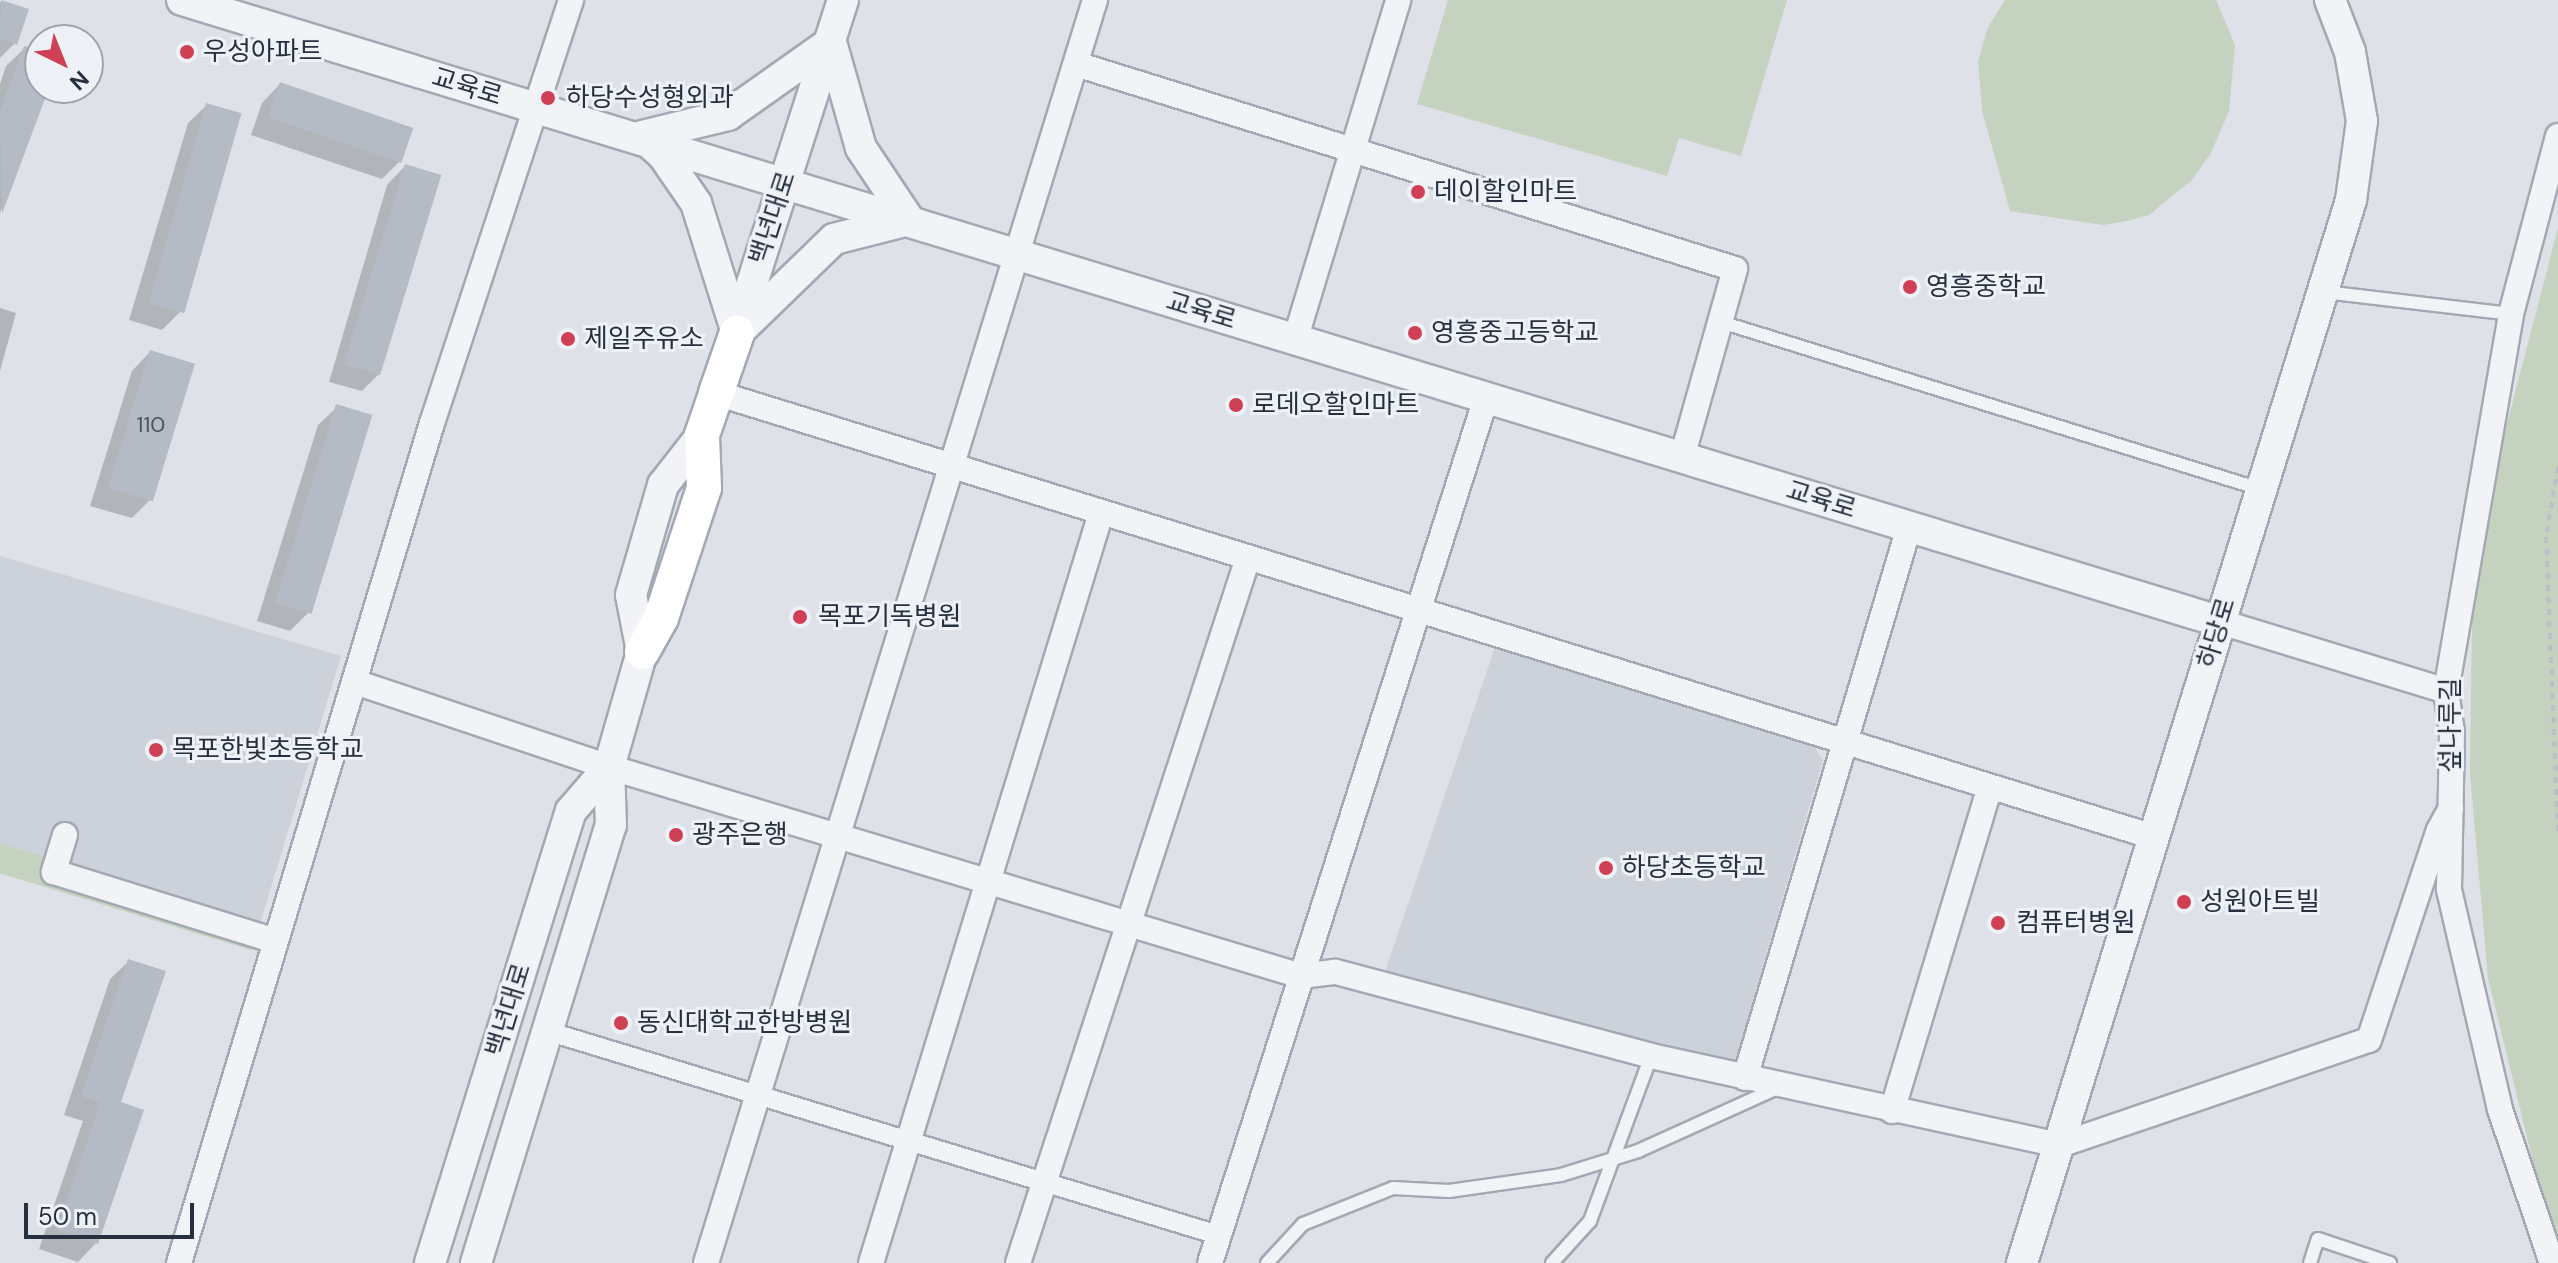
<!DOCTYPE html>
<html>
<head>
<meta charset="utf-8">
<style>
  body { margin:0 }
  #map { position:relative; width:2558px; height:1263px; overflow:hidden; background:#dee2e8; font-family:"DM Sans","Noto Sans KR",sans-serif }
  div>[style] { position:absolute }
  .built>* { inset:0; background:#ccd1da }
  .green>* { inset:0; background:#c4d2bf; transform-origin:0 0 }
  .shadow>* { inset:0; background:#0003 }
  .building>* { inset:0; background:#b5bbc5; transform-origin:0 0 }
  .path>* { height:4px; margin-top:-2px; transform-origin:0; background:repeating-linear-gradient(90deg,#bcc0c6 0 6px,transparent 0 12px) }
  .roads { filter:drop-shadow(2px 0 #a3a9b2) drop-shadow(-2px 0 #a3a9b2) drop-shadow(0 2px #a3a9b2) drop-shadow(0 -2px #a3a9b2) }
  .service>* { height:12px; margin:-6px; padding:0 6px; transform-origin:6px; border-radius:6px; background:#f1f3f6 }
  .pedestrian>* { height:18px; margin:-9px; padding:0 9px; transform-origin:9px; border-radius:9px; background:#f1f3f6 }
  .minor>* { height:24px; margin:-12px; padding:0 12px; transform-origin:12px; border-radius:12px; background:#f1f3f6 }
  .tertiary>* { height:30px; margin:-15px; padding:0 15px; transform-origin:15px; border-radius:15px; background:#f1f3f6 }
  .secondary>* { height:34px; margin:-17px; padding:0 17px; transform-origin:17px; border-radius:17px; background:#fff }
  .dots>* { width:22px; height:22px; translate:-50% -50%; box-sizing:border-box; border:4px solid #eef1f6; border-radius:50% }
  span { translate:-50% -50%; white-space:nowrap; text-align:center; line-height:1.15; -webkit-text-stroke:6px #eef1f6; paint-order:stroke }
  .number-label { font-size:22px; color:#4a5360 }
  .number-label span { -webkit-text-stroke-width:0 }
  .poi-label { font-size:26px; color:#27303f }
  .left { translate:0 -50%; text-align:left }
  .street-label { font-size:26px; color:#27303f }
  .north { position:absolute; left:24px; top:24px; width:80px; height:80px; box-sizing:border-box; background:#eef1f6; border:2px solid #9ea4ad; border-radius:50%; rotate:137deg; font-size:22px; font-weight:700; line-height:32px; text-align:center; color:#27303f }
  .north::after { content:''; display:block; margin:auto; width:28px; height:36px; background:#d04055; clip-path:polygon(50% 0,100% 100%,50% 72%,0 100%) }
  .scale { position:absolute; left:24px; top:1203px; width:170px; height:36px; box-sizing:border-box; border:4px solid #27303f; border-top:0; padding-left:10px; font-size:24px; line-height:28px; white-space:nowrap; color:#27303f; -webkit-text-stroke:6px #eef1f6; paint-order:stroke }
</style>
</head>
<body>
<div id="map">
  <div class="built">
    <div style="clip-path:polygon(0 556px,341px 656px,260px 924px,0 843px)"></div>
    <div style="clip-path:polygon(1495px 647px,1814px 746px,1823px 760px,1732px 1071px,1384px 975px)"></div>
  </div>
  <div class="green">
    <div style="clip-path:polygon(1448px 0,1787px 0,1741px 156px,1679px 138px,1667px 176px,1417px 104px)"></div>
    <div style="clip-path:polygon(2005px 0,2216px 0,2235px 45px,2229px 111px,2211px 153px,2192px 180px,2149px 215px,2127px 221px,2103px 225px,2010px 211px,1982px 111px,1978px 61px,1988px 27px)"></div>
    <div style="clip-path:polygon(2558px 228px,2558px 1237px,2541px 1194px,2488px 978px,2470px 773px,2473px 554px)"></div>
    <div style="left:0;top:843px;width:272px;height:29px;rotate:17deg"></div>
  </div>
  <div class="shadow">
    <div style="clip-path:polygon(0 2px,26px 10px,15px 43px,0 58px)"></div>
    <div style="clip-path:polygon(25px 48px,40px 53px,40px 88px,47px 88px,0 213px,0 84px,6px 66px)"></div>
    <div style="clip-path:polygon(280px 84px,400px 161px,382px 179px,251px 135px,262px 103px)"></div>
    <div style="clip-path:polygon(207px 105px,181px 311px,162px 330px,129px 320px,188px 123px)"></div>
    <div style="clip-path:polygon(405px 166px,380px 373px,362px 391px,329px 382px,387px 185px)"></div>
    <div style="clip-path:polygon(0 308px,16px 313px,0 371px)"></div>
    <div style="clip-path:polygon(150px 352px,150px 500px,132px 518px,90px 506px,132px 371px)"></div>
    <div style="clip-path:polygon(337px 407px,308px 613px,290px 631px,257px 621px,318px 425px)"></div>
    <div style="clip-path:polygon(129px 961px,96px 1243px,78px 1262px,39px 1249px,83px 1121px,64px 1115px,110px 979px)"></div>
  </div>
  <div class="building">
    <div style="clip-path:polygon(1px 0,29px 9px,17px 45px,0 39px)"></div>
    <div style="clip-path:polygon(24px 46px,40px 51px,40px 88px,49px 88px,2px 214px,0 111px)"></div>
    <div style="left:280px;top:82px;width:141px;height:37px;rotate:19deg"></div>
    <div style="left:206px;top:103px;width:37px;height:208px;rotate:16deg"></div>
    <div style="left:405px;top:164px;width:38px;height:209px;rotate:17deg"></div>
    <div style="left:150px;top:350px;width:47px;height:144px;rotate:17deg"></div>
    <div style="left:336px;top:404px;width:38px;height:208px;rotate:17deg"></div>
    <div style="clip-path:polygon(128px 959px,166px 971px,121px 1102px,144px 1110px,98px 1244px,57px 1230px,100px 1103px,81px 1096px)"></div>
  </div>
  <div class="path">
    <div style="left:2558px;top:467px;width:71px;rotate:99.7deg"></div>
    <div style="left:2546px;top:537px;width:297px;rotate:87.7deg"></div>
  </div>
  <div class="roads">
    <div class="service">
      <div style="left:2324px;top:292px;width:188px;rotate:6.7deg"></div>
      <div style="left:1721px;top:322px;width:564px;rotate:17.21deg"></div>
      <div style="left:1267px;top:1263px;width:53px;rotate:-47.3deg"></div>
      <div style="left:1303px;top:1224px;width:97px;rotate:-21.8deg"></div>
      <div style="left:1393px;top:1188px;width:56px;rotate:3.1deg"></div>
      <div style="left:1449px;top:1191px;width:113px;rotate:-8.1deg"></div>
      <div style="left:1561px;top:1175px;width:81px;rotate:-17.3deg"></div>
      <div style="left:1638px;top:1151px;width:156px;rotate:-24.3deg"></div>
      <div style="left:1552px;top:1263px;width:57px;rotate:-47.9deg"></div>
      <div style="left:1590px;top:1221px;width:176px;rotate:-69.7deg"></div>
      <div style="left:2310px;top:1263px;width:25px;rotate:-72deg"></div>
      <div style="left:2318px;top:1239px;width:76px;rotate:18.4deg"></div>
    </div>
    <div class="pedestrian">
      <div style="left:547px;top:1031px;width:701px;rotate:16.91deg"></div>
    </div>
    <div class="minor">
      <div style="left:1076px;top:64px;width:690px;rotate:17.28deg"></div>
      <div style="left:1735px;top:269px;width:196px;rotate:105.7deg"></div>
      <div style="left:1295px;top:340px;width:355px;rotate:-73.1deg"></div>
      <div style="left:716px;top:393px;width:1505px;rotate:17.16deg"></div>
      <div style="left:2221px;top:622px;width:235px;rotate:17deg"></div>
      <div style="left:355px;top:682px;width:268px;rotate:18.5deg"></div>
      <div style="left:609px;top:767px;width:723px;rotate:16.81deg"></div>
      <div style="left:1301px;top:976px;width:35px;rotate:-7deg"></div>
      <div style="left:1336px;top:972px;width:326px;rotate:14.9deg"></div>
      <div style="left:1651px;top:1056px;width:419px;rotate:12.3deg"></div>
      <div style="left:2060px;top:1145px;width:326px;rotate:-18.8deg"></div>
      <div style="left:2369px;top:1040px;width:221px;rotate:-71.6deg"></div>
      <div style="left:2439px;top:830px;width:25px;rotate:-61deg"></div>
      <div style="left:65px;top:835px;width:39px;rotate:107deg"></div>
      <div style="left:54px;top:872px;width:232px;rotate:17.3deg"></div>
      <div style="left:1745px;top:1078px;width:575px;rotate:-73.42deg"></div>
      <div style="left:1892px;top:1111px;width:338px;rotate:-73.2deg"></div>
      <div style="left:179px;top:1263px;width:877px;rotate:-73.24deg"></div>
      <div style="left:432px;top:423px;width:445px;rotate:-71.8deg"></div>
      <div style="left:706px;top:1263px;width:1322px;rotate:-72.88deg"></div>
      <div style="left:871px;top:1263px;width:784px;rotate:-72.95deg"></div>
      <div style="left:1018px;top:1263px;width:742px;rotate:-71.93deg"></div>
      <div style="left:1210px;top:1263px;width:908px;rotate:-72.3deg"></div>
      <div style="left:2552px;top:1263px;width:163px;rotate:-108.7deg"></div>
      <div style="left:2500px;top:1109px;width:226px;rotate:-103.1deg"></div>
      <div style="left:2449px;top:889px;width:157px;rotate:-88.9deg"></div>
      <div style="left:2452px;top:732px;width:41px;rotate:-98.3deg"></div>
      <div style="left:2446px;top:691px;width:383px;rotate:-80.2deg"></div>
      <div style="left:2511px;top:314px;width:184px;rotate:-75.2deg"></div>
    </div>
    <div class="tertiary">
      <div style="left:182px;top:0;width:2132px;rotate:16.96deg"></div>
      <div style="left:831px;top:42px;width:110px;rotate:74.2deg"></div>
      <div style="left:861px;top:148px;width:87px;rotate:56.3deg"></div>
      <div style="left:909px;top:220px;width:77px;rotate:165.8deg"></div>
      <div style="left:834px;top:239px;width:135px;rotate:135.9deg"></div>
      <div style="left:737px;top:333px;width:136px;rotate:-107.5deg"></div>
      <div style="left:696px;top:203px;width:58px;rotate:-124.5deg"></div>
      <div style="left:663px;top:155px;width:28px;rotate:-138deg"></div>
      <div style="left:642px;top:136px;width:89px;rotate:-13.7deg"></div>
      <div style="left:728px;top:115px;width:126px;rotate:-35.3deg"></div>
      <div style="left:738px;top:327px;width:343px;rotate:-72.2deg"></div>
      <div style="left:430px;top:1263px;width:473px;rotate:-72.7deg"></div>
      <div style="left:571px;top:811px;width:58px;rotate:-49.2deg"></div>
      <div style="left:476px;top:1263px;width:458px;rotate:-72.9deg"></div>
      <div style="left:611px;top:825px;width:58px;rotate:-92deg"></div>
      <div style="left:609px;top:767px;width:120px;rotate:-74deg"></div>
      <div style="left:642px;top:652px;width:58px;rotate:-100.9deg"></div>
      <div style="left:631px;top:595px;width:115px;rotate:-73.8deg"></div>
      <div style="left:663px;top:485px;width:63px;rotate:-52deg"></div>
      <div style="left:2022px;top:1263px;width:1113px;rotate:-72.8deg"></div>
      <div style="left:2351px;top:200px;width:80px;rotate:-82.1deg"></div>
      <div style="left:2362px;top:121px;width:70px;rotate:-99.9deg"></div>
      <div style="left:2350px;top:52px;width:56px;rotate:-111deg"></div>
    </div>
    <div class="secondary">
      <div style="left:642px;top:652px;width:39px;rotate:-61deg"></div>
      <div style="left:661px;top:618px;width:137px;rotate:-71.7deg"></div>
      <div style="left:704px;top:488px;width:53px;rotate:-92.2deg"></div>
      <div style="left:702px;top:435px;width:108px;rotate:-71.1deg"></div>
      <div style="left:737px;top:333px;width:64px;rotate:109.3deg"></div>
    </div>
  </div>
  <div class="dots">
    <div style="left:187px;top:52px;background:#d04055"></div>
    <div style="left:548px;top:98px;background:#d04055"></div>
    <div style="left:1418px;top:192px;background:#d04055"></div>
    <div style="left:1910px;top:287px;background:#d04055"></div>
    <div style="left:1415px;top:333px;background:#d04055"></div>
    <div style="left:568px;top:339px;background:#d04055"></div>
    <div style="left:1236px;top:405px;background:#d04055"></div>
    <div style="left:800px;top:617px;background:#d04055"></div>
    <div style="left:156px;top:750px;background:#d04055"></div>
    <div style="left:676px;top:835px;background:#d04055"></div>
    <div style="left:1606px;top:868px;background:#d04055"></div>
    <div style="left:2184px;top:902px;background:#d04055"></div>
    <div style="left:1998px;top:923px;background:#d04055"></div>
    <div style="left:621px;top:1023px;background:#d04055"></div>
  </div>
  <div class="number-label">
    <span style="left:151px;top:425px">110</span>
  </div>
  <div class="poi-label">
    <span class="left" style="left:203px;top:52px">우성아파트</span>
    <span class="left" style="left:566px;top:98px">하당수성형외과</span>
    <span class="left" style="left:1434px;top:192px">데이할인마트</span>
    <span class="left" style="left:1926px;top:287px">영흥중학교</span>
    <span class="left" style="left:1431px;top:333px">영흥중고등학교</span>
    <span class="left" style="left:584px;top:339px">제일주유소</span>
    <span class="left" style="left:1252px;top:405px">로데오할인마트</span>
    <span class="left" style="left:818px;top:617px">목포기독병원</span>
    <span class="left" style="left:172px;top:750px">목포한빛초등학교</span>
    <span class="left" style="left:692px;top:835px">광주은행</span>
    <span class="left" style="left:1622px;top:868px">하당초등학교</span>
    <span class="left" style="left:2200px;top:902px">성원아트빌</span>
    <span class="left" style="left:2016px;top:923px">컴퓨터병원</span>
    <span class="left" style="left:637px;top:1023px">동신대학교한방병원</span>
  </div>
  <div class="street-label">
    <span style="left:467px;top:87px;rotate:17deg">교육로</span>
    <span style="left:773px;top:218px;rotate:-72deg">백년대로</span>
    <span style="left:1201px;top:311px;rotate:17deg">교육로</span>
    <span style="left:1821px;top:500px;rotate:17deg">교육로</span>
    <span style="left:2217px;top:633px;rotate:-73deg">하당로</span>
    <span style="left:2451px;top:725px;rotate:-90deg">섶나루길</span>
    <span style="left:509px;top:1010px;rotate:-73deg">백년대로</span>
  </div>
  <div class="north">N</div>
  <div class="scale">50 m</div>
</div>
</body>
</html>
